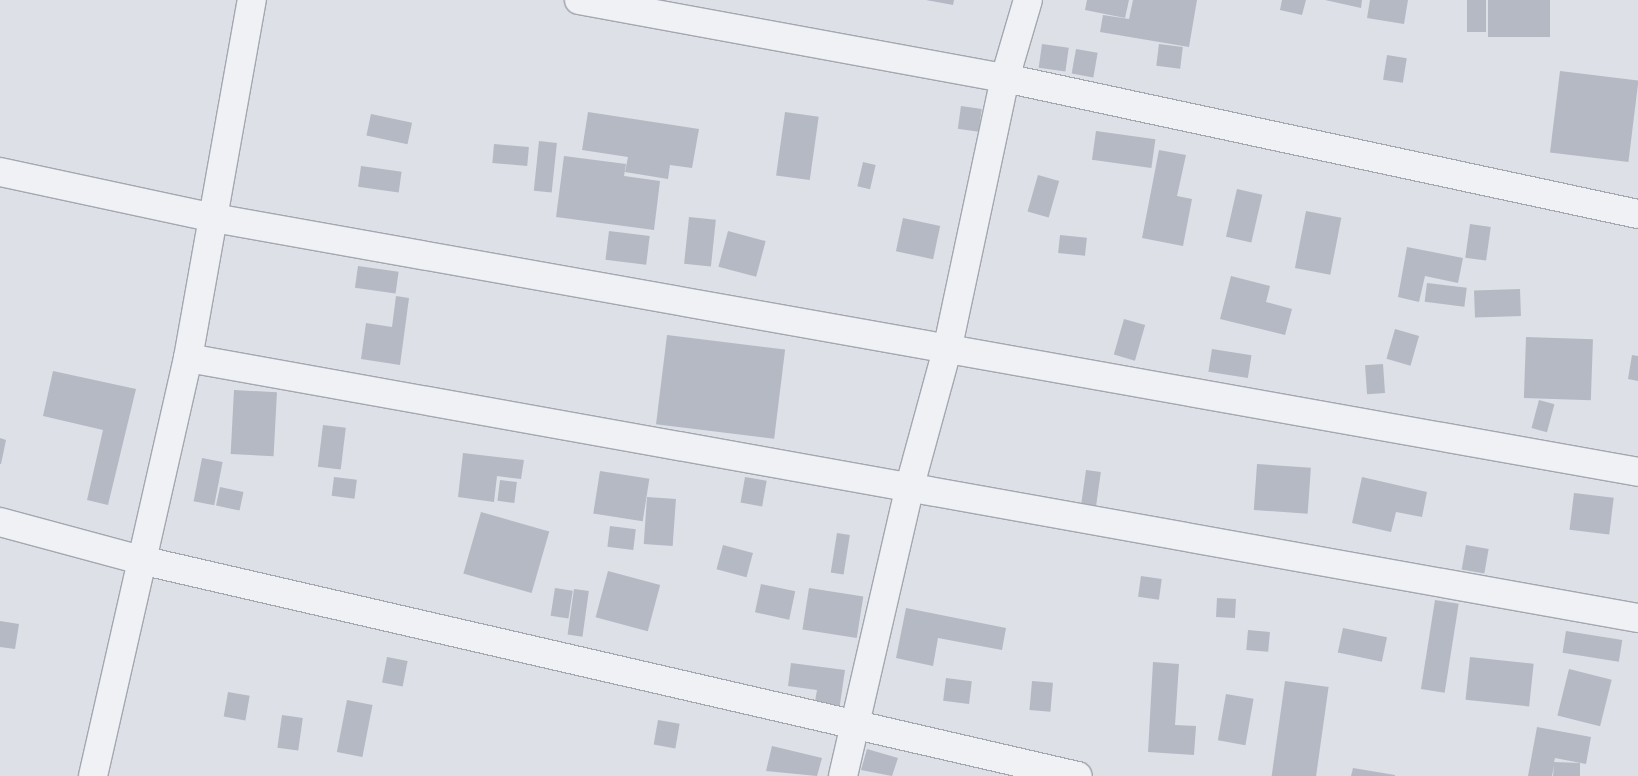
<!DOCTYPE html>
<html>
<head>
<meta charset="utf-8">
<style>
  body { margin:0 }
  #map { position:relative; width:1638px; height:776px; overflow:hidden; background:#dde0e6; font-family:"Fira Sans",sans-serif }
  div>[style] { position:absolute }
  .building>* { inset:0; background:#b4b9c3; transform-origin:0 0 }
  .roads { filter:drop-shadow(1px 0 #a3a7b0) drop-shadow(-1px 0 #a3a7b0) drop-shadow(0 1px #a3a7b0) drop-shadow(0 -1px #a3a7b0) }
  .street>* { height:28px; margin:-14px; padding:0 14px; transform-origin:14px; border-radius:14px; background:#eff1f5 }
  span { translate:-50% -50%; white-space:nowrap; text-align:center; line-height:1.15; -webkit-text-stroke:4.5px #eceff4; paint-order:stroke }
</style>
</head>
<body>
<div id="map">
  <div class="building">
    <div style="clip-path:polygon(926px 0,954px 0,953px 5px)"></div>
    <div style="clip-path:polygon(1087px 0,1129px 0,1125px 18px,1085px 10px)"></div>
    <div style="clip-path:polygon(1133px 0,1197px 0,1189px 47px,1100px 32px,1103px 15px,1129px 19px)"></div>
    <div style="clip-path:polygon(1282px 0,1306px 0,1302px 15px,1280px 10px)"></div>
    <div style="clip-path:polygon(1325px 0,1362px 0,1361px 8px)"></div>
    <div style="clip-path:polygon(1370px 0,1408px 0,1404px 24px,1367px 18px)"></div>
    <div style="left:1467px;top:0;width:19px;height:32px"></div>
    <div style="left:1488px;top:0;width:62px;height:37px"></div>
    <div style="left:1042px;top:44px;width:27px;height:24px;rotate:8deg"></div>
    <div style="left:1159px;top:44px;width:24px;height:22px;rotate:7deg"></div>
    <div style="left:1076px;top:49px;width:22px;height:25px;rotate:10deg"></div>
    <div style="left:1387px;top:55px;width:20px;height:25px;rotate:9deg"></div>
    <div style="left:1560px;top:71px;width:79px;height:82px;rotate:7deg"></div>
    <div style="left:961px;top:106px;width:21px;height:23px;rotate:8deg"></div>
    <div style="clip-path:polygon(588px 112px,699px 129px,692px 168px,670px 165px,668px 179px,625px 172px,628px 157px,582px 150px)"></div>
    <div style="left:785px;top:112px;width:34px;height:64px;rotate:8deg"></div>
    <div style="left:371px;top:114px;width:42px;height:22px;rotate:12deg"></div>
    <div style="left:1096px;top:131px;width:60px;height:29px;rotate:8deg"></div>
    <div style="left:539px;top:141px;width:18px;height:50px;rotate:6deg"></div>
    <div style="left:494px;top:144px;width:35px;height:19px;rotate:5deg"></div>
    <div style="clip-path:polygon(1159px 150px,1186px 155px,1177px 196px,1192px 199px,1183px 246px,1142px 238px)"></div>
    <div style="clip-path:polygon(564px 156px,626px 164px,624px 176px,660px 181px,654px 230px,556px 217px)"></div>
    <div style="left:863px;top:162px;width:13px;height:25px;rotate:13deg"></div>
    <div style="left:361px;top:166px;width:41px;height:21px;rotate:8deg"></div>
    <div style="left:1038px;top:175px;width:22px;height:38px;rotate:16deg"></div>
    <div style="left:1237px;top:189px;width:26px;height:49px;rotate:13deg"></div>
    <div style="left:1306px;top:211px;width:36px;height:58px;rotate:11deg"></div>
    <div style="left:689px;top:217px;width:27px;height:47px;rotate:6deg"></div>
    <div style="left:903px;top:218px;width:38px;height:34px;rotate:12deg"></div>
    <div style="left:1470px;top:224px;width:21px;height:34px;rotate:8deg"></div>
    <div style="left:609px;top:231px;width:41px;height:29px;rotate:7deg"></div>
    <div style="left:728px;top:231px;width:39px;height:37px;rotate:15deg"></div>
    <div style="left:1060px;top:235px;width:27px;height:18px;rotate:6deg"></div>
    <div style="clip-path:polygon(1407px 247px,1463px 258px,1458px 283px,1425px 276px,1419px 302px,1398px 297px)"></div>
    <div style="left:358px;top:266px;width:41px;height:22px;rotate:8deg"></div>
    <div style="clip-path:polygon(1231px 276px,1270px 286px,1266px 302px,1292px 309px,1285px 335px,1220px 319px)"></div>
    <div style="left:1427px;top:283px;width:40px;height:19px;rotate:7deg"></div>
    <div style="left:1520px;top:289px;width:27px;height:46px;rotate:88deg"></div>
    <div style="clip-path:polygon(396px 296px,409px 298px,400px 365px,361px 359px,366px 323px,392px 327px)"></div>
    <div style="left:1124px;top:319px;width:22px;height:37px;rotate:16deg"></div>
    <div style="left:1395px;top:329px;width:25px;height:31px;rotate:16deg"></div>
    <div style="left:667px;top:335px;width:119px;height:90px;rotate:7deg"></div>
    <div style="left:1526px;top:337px;width:67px;height:61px;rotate:2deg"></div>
    <div style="left:1212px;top:349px;width:40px;height:23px;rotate:9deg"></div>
    <div style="clip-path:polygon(1632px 355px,1638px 356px,1638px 381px,1628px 379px)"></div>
    <div style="left:1383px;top:364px;width:29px;height:18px;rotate:86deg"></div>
    <div style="clip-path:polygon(53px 371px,136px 389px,108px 505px,87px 500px,103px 430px,43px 416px)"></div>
    <div style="left:234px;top:390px;width:43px;height:64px;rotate:3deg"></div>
    <div style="left:1539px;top:400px;width:16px;height:29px;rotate:15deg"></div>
    <div style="left:323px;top:425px;width:23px;height:42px;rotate:7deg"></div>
    <div style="clip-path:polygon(0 438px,6px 440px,1px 464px,0 464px)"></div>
    <div style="clip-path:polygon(463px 453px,524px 460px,521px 479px,497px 476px,494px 502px,458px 497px)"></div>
    <div style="left:202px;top:458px;width:21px;height:44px;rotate:11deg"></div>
    <div style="left:1257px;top:464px;width:54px;height:46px;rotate:4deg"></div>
    <div style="left:1086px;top:470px;width:15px;height:35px;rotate:8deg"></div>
    <div style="left:600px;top:471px;width:50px;height:43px;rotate:9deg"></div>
    <div style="left:334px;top:477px;width:23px;height:19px;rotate:7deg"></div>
    <div style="left:745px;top:477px;width:22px;height:26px;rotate:10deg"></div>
    <div style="clip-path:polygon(1362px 477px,1427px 492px,1422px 517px,1396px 512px,1391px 532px,1352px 523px)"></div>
    <div style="left:500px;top:480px;width:17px;height:21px;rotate:7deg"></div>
    <div style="left:220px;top:487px;width:24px;height:19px;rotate:12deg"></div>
    <div style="left:1574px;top:493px;width:40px;height:37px;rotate:7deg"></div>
    <div style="left:647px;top:497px;width:29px;height:47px;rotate:4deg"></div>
    <div style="left:481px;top:512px;width:71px;height:64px;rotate:16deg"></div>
    <div style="left:610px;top:526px;width:26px;height:21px;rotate:7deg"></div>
    <div style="left:837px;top:533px;width:13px;height:40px;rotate:9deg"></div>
    <div style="left:723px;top:545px;width:31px;height:25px;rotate:15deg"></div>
    <div style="left:1466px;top:545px;width:23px;height:25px;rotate:10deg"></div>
    <div style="left:608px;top:571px;width:54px;height:48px;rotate:15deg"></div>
    <div style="left:1141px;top:576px;width:21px;height:21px;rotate:8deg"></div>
    <div style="left:761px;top:584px;width:35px;height:29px;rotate:12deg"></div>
    <div style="left:555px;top:588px;width:18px;height:28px;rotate:9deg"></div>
    <div style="left:809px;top:588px;width:55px;height:42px;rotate:9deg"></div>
    <div style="left:574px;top:589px;width:15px;height:46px;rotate:8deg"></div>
    <div style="left:1217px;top:598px;width:19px;height:19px;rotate:3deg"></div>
    <div style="left:1435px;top:600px;width:24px;height:90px;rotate:9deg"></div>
    <div style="clip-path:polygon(906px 608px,1006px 628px,1002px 650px,938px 638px,933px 666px,896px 658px)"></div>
    <div style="clip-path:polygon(0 621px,19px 624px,15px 649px,0 647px)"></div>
    <div style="left:1343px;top:628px;width:45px;height:25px;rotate:12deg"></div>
    <div style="left:1248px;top:630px;width:22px;height:20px;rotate:5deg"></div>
    <div style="left:1566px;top:631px;width:57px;height:22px;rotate:9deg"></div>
    <div style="left:387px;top:657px;width:21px;height:26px;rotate:11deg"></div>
    <div style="left:1470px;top:657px;width:64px;height:43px;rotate:6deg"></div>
    <div style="clip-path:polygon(1153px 662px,1179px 664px,1175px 725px,1196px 726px,1194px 755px,1148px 752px)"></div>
    <div style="clip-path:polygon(791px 663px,845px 670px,839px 711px,814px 707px,817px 690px,788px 686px)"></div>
    <div style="left:1569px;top:669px;width:44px;height:48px;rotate:14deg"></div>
    <div style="left:946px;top:678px;width:26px;height:23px;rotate:7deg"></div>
    <div style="left:1032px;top:681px;width:21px;height:29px;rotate:5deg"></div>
    <div style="left:1285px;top:681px;width:44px;height:96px;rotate:8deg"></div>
    <div style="left:228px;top:692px;width:22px;height:25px;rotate:10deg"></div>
    <div style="left:1226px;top:694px;width:28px;height:47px;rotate:10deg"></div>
    <div style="left:347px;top:700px;width:26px;height:53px;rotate:11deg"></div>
    <div style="left:282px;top:715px;width:21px;height:33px;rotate:8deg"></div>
    <div style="left:658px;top:720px;width:22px;height:25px;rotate:10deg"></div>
    <div style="clip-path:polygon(1537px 727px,1591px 737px,1586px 764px,1555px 758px,1554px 762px,1580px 763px,1580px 776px,1553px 776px,1554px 765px,1552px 776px,1528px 776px)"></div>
    <div style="clip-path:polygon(772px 746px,822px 758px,817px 776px,766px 771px)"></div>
    <div style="clip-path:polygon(867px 749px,898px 758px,892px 776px,861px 770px)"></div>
    <div style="clip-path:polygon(1353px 768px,1395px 775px,1395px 776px,1351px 776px)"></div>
  </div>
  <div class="roads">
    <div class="street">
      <div style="left:579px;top:0;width:433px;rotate:10.4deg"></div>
      <div style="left:1005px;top:78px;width:647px;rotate:12.13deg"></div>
      <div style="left:0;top:172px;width:219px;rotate:12.1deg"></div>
      <div style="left:214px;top:218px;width:1446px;rotate:10.11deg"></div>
      <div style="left:188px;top:358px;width:1473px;rotate:10.17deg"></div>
      <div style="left:0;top:522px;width:150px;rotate:15.1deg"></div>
      <div style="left:145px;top:561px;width:957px;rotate:12.98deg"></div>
      <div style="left:93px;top:776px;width:429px;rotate:-77.2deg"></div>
      <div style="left:188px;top:358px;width:364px;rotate:-79.9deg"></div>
      <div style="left:843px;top:776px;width:294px;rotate:-77deg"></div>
      <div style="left:909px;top:489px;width:148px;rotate:-74.7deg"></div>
      <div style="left:948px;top:346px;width:274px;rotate:-78deg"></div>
      <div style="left:1005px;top:78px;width:81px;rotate:-73.6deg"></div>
    </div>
  </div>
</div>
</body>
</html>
